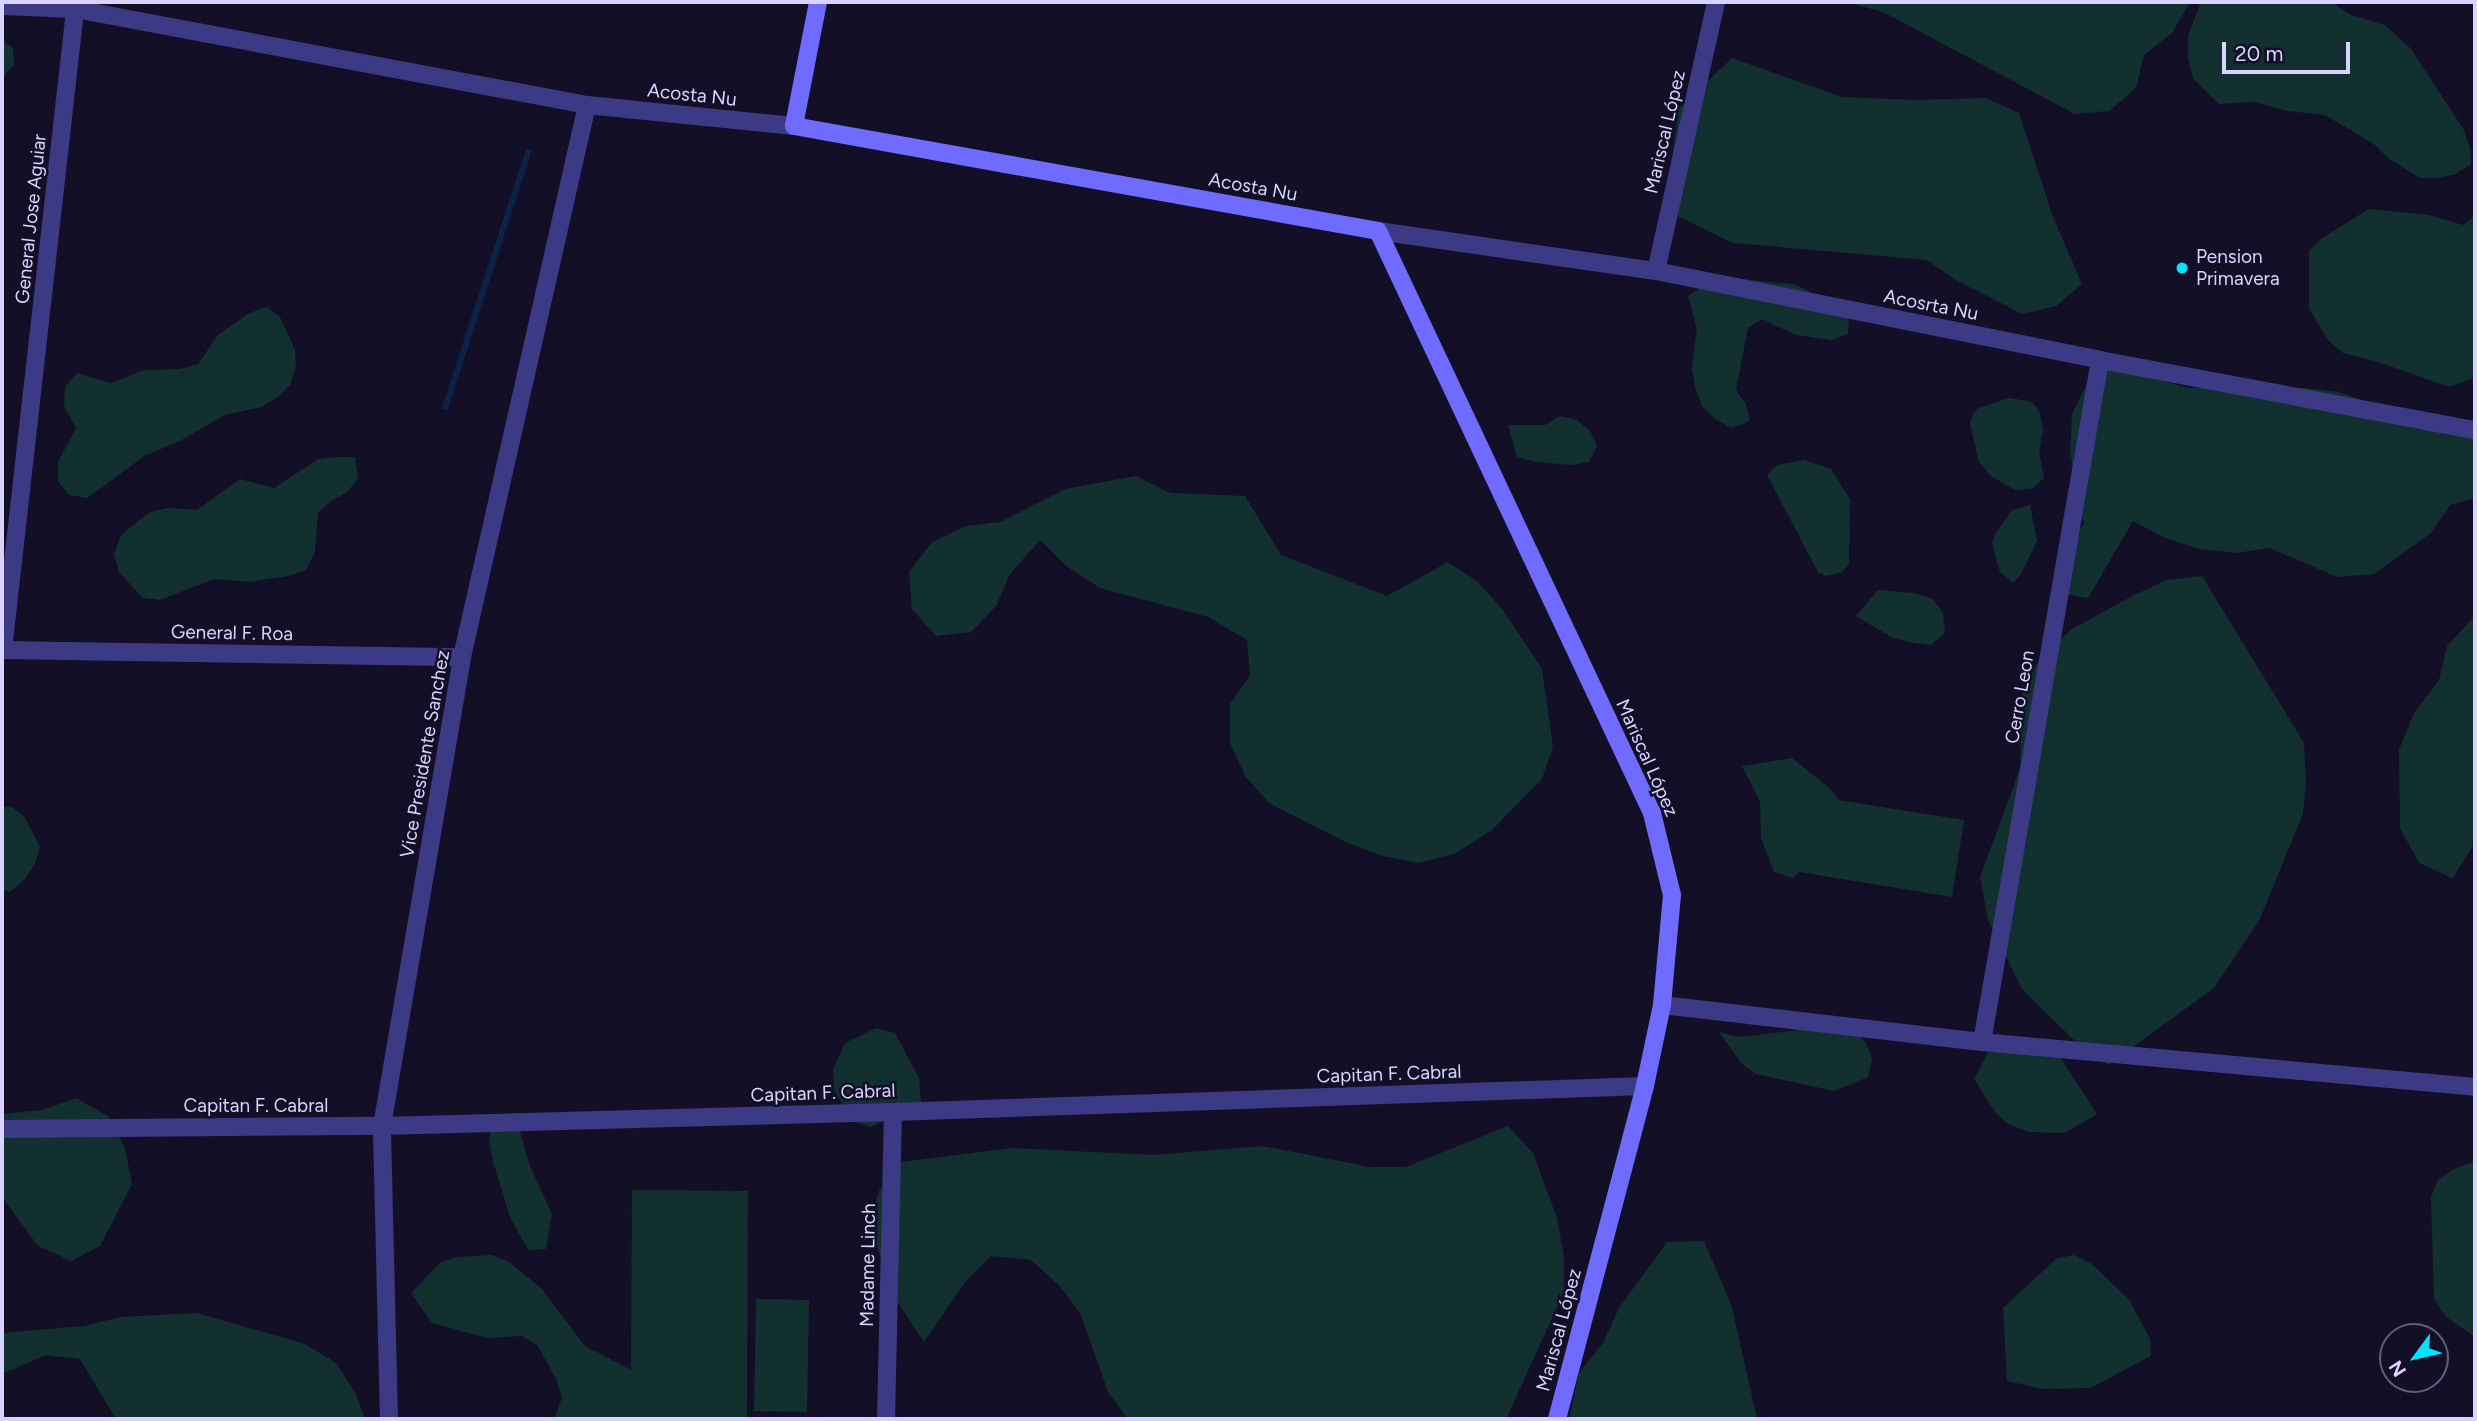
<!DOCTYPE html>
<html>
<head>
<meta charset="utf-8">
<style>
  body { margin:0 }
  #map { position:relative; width:2477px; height:1421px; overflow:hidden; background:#130f26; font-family:Figtree,sans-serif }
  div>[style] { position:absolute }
  .green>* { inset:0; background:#12302f; transform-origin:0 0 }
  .water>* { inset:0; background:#0c2248; transform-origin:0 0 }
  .street>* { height:18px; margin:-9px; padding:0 9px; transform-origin:9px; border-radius:9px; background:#3d3a85 }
  .secondary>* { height:18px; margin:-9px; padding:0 9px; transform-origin:9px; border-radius:9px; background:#6f6bff }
  .dots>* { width:19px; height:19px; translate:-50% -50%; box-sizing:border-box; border:4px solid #130f26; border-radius:50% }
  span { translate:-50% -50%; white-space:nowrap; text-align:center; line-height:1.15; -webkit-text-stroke:5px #130f26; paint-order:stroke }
  .street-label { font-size:19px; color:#d9d4ff }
  .poi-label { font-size:19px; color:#d9d4ff }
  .left { translate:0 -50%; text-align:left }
  .frame { position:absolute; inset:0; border:4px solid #d9d4ff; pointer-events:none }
  .north { position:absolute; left:2379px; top:1323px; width:70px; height:70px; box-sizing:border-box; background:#130f26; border:2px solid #625e7d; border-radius:50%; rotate:237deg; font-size:19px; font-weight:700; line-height:28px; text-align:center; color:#d9d4ff }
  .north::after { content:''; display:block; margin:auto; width:24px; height:32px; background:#00e5ff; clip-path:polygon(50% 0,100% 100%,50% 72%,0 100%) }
  .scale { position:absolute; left:2222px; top:42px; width:128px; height:32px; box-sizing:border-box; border:4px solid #d9d4ff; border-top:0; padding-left:9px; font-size:21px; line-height:24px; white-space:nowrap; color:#d9d4ff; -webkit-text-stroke:5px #130f26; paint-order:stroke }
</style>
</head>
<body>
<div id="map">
  <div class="green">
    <div style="clip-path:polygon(1846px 2px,2190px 2px,2172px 33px,2144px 55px,2136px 88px,2109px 111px,2075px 114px,1883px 12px)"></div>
    <div style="clip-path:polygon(2201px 2px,2331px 2px,2351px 15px,2385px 25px,2411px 49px,2464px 130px,2470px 148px,2471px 164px,2456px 174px,2438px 178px,2420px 178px,2389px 159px,2374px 144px,2325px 115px,2288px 111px,2254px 102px,2219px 104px,2193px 78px,2188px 57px,2188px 35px)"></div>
    <div style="clip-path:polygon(2px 40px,13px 48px,14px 65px,2px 77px)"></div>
    <div style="clip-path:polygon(1732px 58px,1842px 97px,1915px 100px,1986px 98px,2019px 113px,2053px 217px,2082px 284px,2056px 306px,2022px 314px,1956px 280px,1927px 260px,1733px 243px,1669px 212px,1669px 179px,1679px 108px)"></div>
    <div style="clip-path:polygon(2369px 209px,2429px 215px,2463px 225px,2475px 216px,2475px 377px,2449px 387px,2378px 362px,2343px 353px,2329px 341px,2309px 309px,2309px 251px,2322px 238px)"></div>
    <div style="clip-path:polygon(1739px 279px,1794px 284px,1833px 303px,1849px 315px,1848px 334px,1831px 340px,1796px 335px,1762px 319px,1748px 328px,1736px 390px,1746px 404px,1750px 421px,1732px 428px,1715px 419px,1702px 406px,1695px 387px,1692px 368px,1697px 329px,1688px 296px,1702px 287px)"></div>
    <div style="clip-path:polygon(267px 307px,280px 317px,295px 350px,296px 367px,290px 385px,278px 397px,262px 407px,225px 415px,180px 441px,146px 455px,87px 498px,69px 495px,58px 481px,58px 462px,76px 428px,64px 406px,65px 387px,77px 373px,111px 383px,144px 370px,180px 369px,198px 364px,218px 335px,249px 313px)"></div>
    <div style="clip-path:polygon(2121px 362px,2153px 378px,2188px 388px,2304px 388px,2339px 392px,2473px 439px,2475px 498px,2450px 505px,2431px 533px,2374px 574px,2337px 577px,2270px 548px,2236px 553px,2199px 549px,2165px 538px,2133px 521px,2088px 598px,2052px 592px,2062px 553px,2084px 524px,2070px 452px,2072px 414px,2089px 380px)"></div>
    <div style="clip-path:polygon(2009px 398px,2028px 401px,2035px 405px,2040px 413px,2043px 431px,2039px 451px,2044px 478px,2032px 489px,2015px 490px,1991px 476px,1979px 462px,1970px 424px,1972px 416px,1978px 408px)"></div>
    <div style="clip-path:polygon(1560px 416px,1577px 420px,1590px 431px,1597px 446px,1589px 462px,1571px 465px,1536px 462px,1517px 457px,1508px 425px,1545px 425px)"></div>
    <div style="clip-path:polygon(336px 457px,355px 457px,358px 479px,346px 493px,331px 501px,318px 513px,315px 552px,306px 570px,288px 576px,250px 582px,214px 579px,160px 600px,143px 598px,119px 572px,114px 554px,121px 535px,150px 512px,168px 508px,197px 510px,240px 479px,274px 488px,318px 459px)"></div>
    <div style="clip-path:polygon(1804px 460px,1831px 469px,1850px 499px,1849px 563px,1842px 572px,1826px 576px,1818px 572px,1767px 475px,1777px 465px)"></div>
    <div style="clip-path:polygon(1136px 476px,1170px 493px,1245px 496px,1281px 555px,1387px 596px,1448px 562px,1478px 582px,1503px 610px,1542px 669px,1553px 747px,1542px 779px,1491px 831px,1454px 854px,1419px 863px,1382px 856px,1346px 842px,1269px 803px,1246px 777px,1230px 743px,1230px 704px,1250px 675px,1247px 640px,1208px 617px,1100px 588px,1066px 566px,1040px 540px,1010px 574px,996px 606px,971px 632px,936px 636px,912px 609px,909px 572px,932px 542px,966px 526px,1000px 522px,1065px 489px)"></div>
    <div style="clip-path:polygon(2030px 505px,2037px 541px,2020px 576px,2013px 583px,2000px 572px,1992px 543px,1995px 534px,2012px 510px)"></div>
    <div style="clip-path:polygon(2202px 576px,2304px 743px,2306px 781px,2303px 814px,2259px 921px,2214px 988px,2108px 1065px,2078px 1044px,2022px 989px,1988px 920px,1980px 877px,2020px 769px,2022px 692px,2042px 655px,2072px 629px,2134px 595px,2167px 580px)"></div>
    <div style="clip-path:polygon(1878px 590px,1914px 593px,1933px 599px,1943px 613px,1945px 633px,1931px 645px,1913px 643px,1893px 638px,1856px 616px)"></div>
    <div style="clip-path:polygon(2475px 616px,2475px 821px,2472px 847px,2453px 878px,2419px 863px,2400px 828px,2399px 750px,2414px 713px,2439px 680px,2447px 646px)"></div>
    <div style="clip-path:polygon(1792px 758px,1833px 791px,1838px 800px,1964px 820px,1952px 897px,1799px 872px,1792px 878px,1774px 872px,1761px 838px,1760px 801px,1742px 766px)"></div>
    <div style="clip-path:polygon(10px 806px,24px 816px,40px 847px,35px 864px,24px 880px,10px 892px,2px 890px,2px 807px)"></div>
    <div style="clip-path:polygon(1835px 1026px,1855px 1029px,1866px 1043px,1872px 1059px,1868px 1077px,1834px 1091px,1756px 1074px,1742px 1064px,1719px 1032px,1738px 1037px)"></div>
    <div style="clip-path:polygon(876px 1028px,895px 1033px,919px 1078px,921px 1103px,871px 1127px,852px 1121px,834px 1090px,833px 1069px,845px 1043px)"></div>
    <div style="clip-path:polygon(1990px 1049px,2056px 1051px,2097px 1114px,2065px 1133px,2029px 1132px,2008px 1124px,1995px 1112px,1974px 1079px)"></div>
    <div style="clip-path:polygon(76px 1098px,108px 1116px,125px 1148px,132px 1184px,100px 1246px,71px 1261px,38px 1246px,2px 1197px,2px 1114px,42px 1110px)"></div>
    <div style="clip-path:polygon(511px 1119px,520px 1132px,530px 1166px,552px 1214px,546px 1249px,528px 1250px,510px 1217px,492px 1158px,489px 1139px,493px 1121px)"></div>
    <div style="clip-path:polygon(1508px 1126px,1533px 1153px,1557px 1218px,1564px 1257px,1564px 1292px,1506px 1419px,1128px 1419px,1108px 1392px,1081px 1315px,1060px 1286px,1031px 1260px,991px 1256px,965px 1282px,924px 1342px,893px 1295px,870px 1225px,879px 1191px,901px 1162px,1012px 1148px,1154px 1155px,1263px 1146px,1370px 1167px,1406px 1167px)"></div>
    <div style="clip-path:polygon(2475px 1161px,2475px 1337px,2446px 1317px,2434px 1298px,2431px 1197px,2438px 1180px,2454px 1169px)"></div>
    <div style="clip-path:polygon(632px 1190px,748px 1191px,747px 1417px,554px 1419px,562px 1398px,557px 1381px,538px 1346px,522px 1336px,487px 1338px,432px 1323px,411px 1293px,440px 1263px,456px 1257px,492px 1255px,509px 1262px,541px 1288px,585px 1346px,631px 1370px)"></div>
    <div style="clip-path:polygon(1704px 1241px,1732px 1307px,1757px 1419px,1569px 1419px,1579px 1373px,1603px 1343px,1619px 1308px,1667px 1242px)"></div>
    <div style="clip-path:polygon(2075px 1255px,2092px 1264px,2130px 1301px,2150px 1339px,2151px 1356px,2090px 1388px,2043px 1389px,2007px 1381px,2003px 1308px,2057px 1258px)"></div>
    <div style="left:756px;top:1299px;width:53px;height:112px;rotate:1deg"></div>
    <div style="clip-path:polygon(197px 1313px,305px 1344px,336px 1363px,356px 1394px,365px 1419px,116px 1419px,80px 1359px,46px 1355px,2px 1374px,2px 1333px,84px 1326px,121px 1317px)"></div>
  </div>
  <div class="water">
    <div style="left:526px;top:149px;width:6px;height:273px;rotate:18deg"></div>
  </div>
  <div class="street">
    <div style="left:2px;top:6px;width:73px;rotate:2.4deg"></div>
    <div style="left:75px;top:9px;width:521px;rotate:10.62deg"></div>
    <div style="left:587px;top:105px;width:208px;rotate:5.8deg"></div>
    <div style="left:1378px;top:231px;width:281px;rotate:8.2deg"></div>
    <div style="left:1656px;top:271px;width:453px;rotate:11.3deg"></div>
    <div style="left:2100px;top:360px;width:381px;rotate:10.6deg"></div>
    <div style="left:1656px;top:271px;width:276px;rotate:-77.4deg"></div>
    <div style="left:2px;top:650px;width:460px;rotate:0.9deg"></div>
    <div style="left:3px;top:650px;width:652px;rotate:-83.57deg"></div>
    <div style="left:1662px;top:1005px;width:322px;rotate:6.6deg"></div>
    <div style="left:1982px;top:1042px;width:495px;rotate:5.2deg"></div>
    <div style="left:1982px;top:1042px;width:692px;rotate:-80.18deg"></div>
    <div style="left:2px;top:1129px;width:380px;rotate:-0.5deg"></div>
    <div style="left:382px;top:1126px;width:511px;rotate:-1.57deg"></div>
    <div style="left:893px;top:1112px;width:752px;rotate:-1.98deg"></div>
    <div style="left:389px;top:1419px;width:293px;rotate:-91.4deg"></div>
    <div style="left:382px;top:1126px;width:476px;rotate:-80.3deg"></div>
    <div style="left:462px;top:657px;width:566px;rotate:-77.24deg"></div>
    <div style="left:886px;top:1419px;width:307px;rotate:-88.7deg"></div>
  </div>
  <div class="secondary">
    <div style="left:818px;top:2px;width:126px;rotate:101deg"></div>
    <div style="left:794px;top:126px;width:593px;rotate:10.19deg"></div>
    <div style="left:1378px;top:231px;width:643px;rotate:64.79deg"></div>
    <div style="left:1652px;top:813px;width:84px;rotate:76.3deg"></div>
    <div style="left:1672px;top:895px;width:110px;rotate:95.2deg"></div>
    <div style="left:1662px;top:1005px;width:83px;rotate:101.9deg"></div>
    <div style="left:1645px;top:1086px;width:344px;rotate:104.8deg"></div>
  </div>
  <div class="dots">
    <div style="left:2182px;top:268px;background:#00e5ff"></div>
  </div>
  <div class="street-label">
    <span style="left:692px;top:95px;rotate:6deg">Acosta Nu</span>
    <span style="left:1665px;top:132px;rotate:-77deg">Mariscal López</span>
    <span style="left:1253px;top:187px;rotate:10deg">Acosta Nu</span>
    <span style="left:31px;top:219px;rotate:-84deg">General Jose Aguiar</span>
    <span style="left:1931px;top:305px;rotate:11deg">Acosrta Nu</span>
    <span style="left:232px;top:633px;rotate:1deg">General F. Roa</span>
    <span style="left:2020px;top:697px;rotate:-80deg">Cerro Leon</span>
    <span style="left:425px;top:754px;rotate:-80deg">Vice Presidente Sanchez</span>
    <span style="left:1647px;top:758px;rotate:66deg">Mariscal López</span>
    <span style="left:1389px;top:1074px;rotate:-2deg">Capitan F. Cabral</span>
    <span style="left:823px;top:1093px;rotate:-2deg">Capitan F. Cabral</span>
    <span style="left:256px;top:1106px">Capitan F. Cabral</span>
    <span style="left:868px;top:1265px;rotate:-89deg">Madame Linch</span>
    <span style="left:1559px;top:1330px;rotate:-75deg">Mariscal López</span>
  </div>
  <div class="poi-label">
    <span class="left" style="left:2196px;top:268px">Pension<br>Primavera</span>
  </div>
  <div class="frame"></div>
  <div class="north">N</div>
  <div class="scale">20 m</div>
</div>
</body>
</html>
